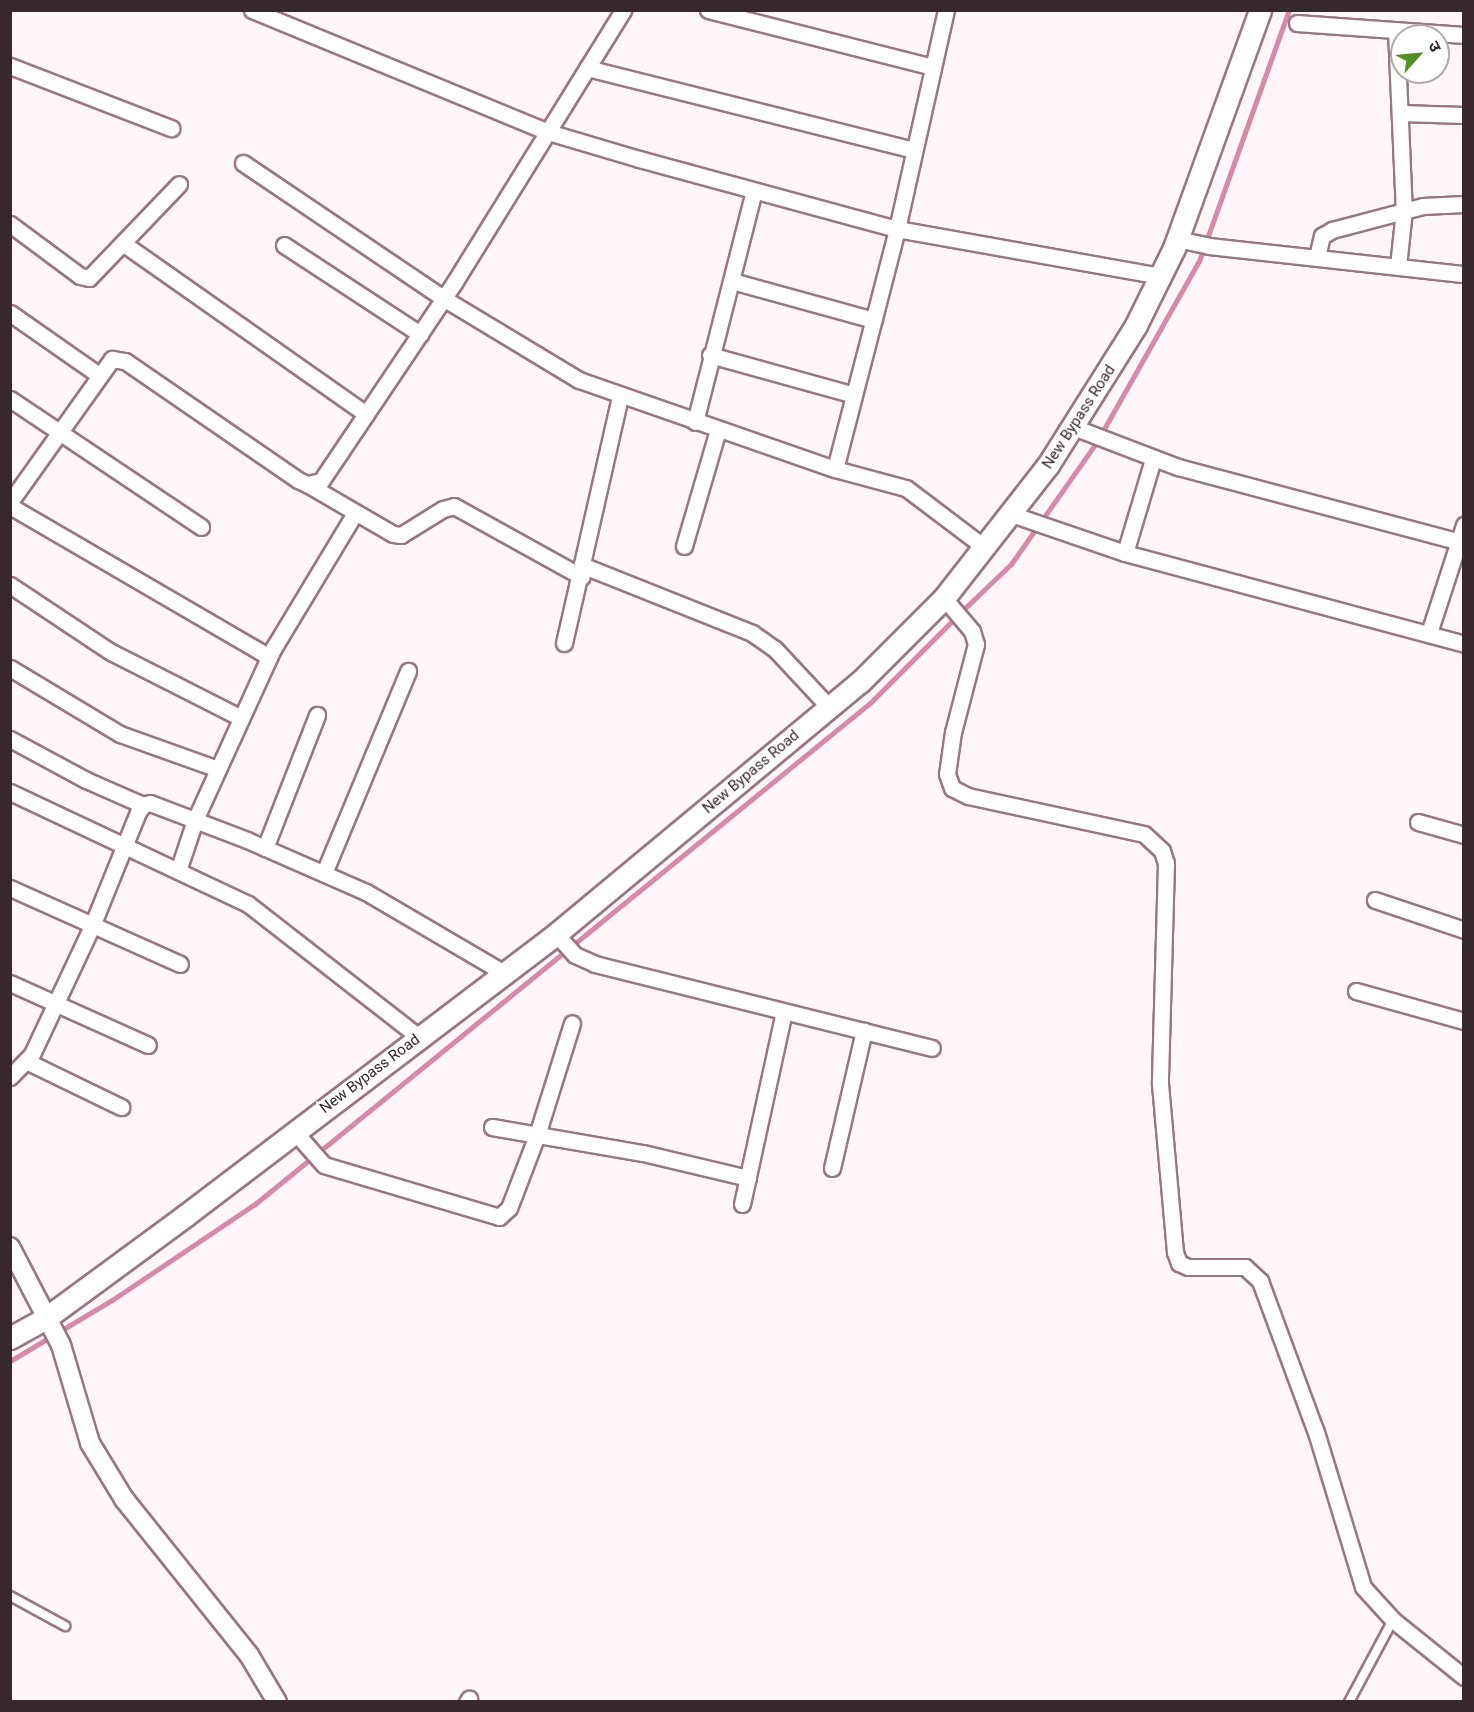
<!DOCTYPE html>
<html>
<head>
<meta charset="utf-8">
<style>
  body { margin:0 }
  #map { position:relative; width:1474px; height:1712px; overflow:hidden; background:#fef6f9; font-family:Roboto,"Noto Sans Devanagari",sans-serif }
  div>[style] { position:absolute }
  .stream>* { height:5px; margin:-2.5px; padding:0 2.5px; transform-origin:2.5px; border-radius:2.5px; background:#d689a8 }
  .roads { filter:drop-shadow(2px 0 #997683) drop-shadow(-2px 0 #997683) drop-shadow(0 2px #997683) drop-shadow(0 -2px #997683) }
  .service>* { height:8px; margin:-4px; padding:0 4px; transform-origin:4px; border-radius:4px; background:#fff }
  .minor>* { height:15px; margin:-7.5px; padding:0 7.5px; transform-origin:7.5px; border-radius:7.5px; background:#fff }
  .tertiary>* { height:18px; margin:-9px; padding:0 9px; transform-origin:9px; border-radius:9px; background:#fff }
  .secondary>* { height:21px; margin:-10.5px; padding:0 10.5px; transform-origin:10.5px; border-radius:10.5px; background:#fff }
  span { translate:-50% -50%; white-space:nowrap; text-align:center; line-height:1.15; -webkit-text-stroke:4.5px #fff; paint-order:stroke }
  .street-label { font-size:15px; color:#37282e }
  .frame { position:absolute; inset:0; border:12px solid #37282e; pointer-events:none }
  .north { position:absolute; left:1390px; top:24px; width:60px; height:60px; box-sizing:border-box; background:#fff; border:2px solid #afa9ab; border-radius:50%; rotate:63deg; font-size:16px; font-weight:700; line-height:24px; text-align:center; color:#37282e }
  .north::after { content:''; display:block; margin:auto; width:21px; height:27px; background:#568e29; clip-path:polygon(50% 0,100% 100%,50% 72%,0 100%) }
</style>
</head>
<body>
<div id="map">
  <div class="stream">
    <div style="left:965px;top:608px;width:64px;rotate:-43.7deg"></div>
    <div style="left:1011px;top:564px;width:148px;rotate:-54.9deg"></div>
    <div style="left:1096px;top:443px;width:209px;rotate:-60.5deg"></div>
    <div style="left:1199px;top:261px;width:267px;rotate:-70.3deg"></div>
    <div style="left:10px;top:1361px;width:119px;rotate:-30.9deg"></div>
    <div style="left:112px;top:1300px;width:172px;rotate:-33.9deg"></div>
    <div style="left:255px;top:1204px;width:793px;rotate:-39.17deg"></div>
    <div style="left:870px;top:703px;width:122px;rotate:-45deg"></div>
  </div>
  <div class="roads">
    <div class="service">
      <div style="left:10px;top:1596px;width:63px;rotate:28.6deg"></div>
      <div style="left:1349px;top:1702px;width:93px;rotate:-61.8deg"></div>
    </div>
    <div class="minor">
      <div style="left:252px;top:10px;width:320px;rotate:22.4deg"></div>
      <div style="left:548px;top:132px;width:95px;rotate:16.5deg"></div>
      <div style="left:639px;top:159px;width:267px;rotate:15.2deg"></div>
      <div style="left:897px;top:229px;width:267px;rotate:10.1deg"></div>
      <div style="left:708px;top:10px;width:232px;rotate:14.2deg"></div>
      <div style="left:1297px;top:23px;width:167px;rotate:4.1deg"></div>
      <div style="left:1396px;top:30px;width:180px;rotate:87.5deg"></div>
      <div style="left:1404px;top:210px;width:56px;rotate:96.1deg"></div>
      <div style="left:10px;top:66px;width:173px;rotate:21.1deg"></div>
      <div style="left:587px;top:68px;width:337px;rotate:14.1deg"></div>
      <div style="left:1400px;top:113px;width:64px;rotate:1.8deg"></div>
      <div style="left:243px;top:163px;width:241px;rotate:34deg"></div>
      <div style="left:443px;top:298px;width:159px;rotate:31.1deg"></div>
      <div style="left:579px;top:380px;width:271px;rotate:19.2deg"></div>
      <div style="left:835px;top:469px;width:73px;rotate:15deg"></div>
      <div style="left:906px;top:488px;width:98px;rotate:37.1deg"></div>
      <div style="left:10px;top:224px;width:87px;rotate:36.6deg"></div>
      <div style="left:80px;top:276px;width:9px;rotate:13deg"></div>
      <div style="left:89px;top:278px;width:130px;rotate:-46.2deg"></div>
      <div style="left:1177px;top:239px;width:33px;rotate:12deg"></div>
      <div style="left:1209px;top:246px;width:257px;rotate:6.3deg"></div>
      <div style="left:124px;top:244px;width:296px;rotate:35.1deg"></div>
      <div style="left:284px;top:245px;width:163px;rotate:33.2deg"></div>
      <div style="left:1317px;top:257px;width:22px;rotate:-77deg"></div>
      <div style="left:1322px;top:236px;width:12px;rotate:-31deg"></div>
      <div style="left:1332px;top:230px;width:94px;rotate:-14.8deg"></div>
      <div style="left:1423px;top:206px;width:41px;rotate:-2.8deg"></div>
      <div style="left:732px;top:281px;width:147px;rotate:15.4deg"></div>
      <div style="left:10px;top:313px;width:108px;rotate:34.9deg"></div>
      <div style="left:710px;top:355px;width:149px;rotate:15.5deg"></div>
      <div style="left:10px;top:399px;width:230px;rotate:33.8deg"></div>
      <div style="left:695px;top:422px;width:238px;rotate:-75.7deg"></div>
      <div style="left:1073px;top:427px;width:112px;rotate:20.9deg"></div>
      <div style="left:1178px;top:467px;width:296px;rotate:14.9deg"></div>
      <div style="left:835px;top:469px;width:248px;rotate:-75.5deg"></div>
      <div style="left:897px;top:229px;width:224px;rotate:-77.4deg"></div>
      <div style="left:307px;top:484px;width:99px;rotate:30.2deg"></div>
      <div style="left:393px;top:534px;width:8px;rotate:7deg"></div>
      <div style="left:401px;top:535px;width:49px;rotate:-31.8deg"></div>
      <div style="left:443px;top:509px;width:11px;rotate:-15deg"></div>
      <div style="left:454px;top:506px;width:146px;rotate:29deg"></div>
      <div style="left:10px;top:502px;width:176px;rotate:-54.5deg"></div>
      <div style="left:112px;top:359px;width:13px;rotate:9deg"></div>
      <div style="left:125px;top:361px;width:210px;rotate:34.5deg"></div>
      <div style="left:298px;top:480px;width:10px;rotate:24deg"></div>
      <div style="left:307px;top:484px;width:14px;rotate:-12deg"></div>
      <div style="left:321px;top:481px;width:239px;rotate:-56.1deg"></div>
      <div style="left:454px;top:283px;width:321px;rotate:-58.2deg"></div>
      <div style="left:10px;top:506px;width:300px;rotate:30.2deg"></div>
      <div style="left:1011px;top:514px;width:120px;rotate:18.9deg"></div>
      <div style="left:1125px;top:553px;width:351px;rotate:15deg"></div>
      <div style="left:684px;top:546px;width:121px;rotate:-73.7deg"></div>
      <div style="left:1125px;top:553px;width:98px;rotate:-73.4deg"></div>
      <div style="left:584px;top:566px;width:181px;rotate:21.7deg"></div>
      <div style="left:752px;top:633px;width:28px;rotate:35deg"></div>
      <div style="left:775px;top:649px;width:79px;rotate:47deg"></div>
      <div style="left:10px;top:585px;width:121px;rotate:33.6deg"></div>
      <div style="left:111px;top:652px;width:146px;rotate:26.9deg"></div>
      <div style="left:944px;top:598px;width:43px;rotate:49.7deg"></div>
      <div style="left:972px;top:631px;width:14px;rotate:73deg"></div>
      <div style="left:976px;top:644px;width:91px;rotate:104.6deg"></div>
      <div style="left:953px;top:732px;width:42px;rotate:98.1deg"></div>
      <div style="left:947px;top:774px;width:15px;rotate:70deg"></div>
      <div style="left:952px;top:788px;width:18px;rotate:27deg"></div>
      <div style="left:968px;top:796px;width:180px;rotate:12.2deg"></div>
      <div style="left:1144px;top:834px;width:25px;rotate:43deg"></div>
      <div style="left:1162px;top:851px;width:13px;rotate:72deg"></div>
      <div style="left:1166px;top:863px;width:221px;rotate:91.6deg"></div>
      <div style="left:1160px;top:1084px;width:169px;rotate:84.9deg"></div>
      <div style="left:1175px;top:1252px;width:12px;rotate:70deg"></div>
      <div style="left:1179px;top:1263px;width:10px;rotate:24deg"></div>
      <div style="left:1188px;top:1267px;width:57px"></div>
      <div style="left:1245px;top:1267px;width:21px;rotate:43deg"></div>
      <div style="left:1260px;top:1281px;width:161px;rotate:69.7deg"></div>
      <div style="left:1316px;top:1432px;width:162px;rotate:73.1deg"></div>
      <div style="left:1363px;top:1587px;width:45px;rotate:47.7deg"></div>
      <div style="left:1393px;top:1620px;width:91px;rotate:38.8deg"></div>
      <div style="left:1429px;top:633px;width:114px;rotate:-72deg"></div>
      <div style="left:564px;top:643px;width:253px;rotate:-77.2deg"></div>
      <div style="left:10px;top:668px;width:128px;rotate:31deg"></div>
      <div style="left:120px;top:734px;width:104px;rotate:19.7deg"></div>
      <div style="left:10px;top:739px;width:86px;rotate:28.3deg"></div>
      <div style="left:86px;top:780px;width:62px;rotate:23.7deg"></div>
      <div style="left:10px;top:792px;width:263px;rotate:25.2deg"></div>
      <div style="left:248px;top:904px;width:217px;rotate:37.9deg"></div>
      <div style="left:1418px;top:822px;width:48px;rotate:15.8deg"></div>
      <div style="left:265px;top:848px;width:143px;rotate:-68.6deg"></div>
      <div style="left:178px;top:871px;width:54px;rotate:-71.6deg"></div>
      <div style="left:195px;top:820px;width:188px;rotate:-65.5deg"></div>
      <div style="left:273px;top:649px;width:159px;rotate:-58.9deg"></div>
      <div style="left:324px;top:873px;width:219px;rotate:-67.4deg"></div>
      <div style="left:10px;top:888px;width:186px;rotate:24.1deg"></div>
      <div style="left:1375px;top:900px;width:94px;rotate:18.6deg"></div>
      <div style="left:556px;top:934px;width:28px;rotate:48deg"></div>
      <div style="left:575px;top:955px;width:22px;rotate:24deg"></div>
      <div style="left:595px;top:964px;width:347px;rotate:14deg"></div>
      <div style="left:10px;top:983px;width:151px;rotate:24.2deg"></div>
      <div style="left:1356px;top:991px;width:112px;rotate:15.5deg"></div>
      <div style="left:26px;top:1061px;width:106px;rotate:25.8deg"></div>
      <div style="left:10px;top:1077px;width:32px;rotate:-46deg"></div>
      <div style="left:32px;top:1054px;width:141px;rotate:-64.9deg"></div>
      <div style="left:92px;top:926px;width:123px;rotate:-68deg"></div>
      <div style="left:138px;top:812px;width:9px;rotate:-54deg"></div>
      <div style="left:143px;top:805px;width:7px;rotate:-16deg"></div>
      <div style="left:150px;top:803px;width:104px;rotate:20.9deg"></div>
      <div style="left:247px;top:840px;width:130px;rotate:23.6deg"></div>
      <div style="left:366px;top:892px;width:160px;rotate:30.4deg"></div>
      <div style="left:492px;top:1127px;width:153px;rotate:9.8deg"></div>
      <div style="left:643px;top:1153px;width:108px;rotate:13.4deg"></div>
      <div style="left:294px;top:1131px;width:45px;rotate:48.6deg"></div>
      <div style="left:324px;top:1165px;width:183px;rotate:16.5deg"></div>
      <div style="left:499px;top:1217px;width:13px;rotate:-42deg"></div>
      <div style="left:509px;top:1208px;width:78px;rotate:-69deg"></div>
      <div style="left:537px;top:1135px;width:117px;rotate:-72.6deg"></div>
      <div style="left:832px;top:1168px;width:141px;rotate:-76.9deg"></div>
      <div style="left:742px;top:1204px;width:197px;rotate:-77.7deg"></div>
      <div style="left:467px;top:1702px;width:4px;rotate:-56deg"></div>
    </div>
    <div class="tertiary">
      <div style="left:10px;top:1247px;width:110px;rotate:62.5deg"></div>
      <div style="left:61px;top:1345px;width:102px;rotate:73.5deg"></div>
      <div style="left:90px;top:1443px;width:66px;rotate:58.7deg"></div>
      <div style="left:124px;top:1499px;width:200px;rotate:51.3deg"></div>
      <div style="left:249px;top:1655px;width:55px;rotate:59.2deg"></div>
    </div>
    <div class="secondary">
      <div style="left:10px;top:1338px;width:41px;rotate:-29.1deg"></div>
      <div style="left:46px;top:1318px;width:174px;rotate:-36.3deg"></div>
      <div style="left:186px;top:1215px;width:465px;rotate:-37.2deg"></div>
      <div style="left:556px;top:934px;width:395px;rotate:-39.7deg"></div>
      <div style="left:860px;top:682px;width:119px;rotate:-45deg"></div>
      <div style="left:944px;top:598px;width:169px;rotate:-52deg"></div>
      <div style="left:1048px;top:465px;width:165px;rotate:-57.8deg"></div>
      <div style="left:1136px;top:325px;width:86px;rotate:-63.7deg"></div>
      <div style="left:1174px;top:248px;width:253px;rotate:-70.1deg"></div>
    </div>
  </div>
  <div class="street-label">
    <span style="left:1079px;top:417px;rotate:-57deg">New Bypass Road</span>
    <span style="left:751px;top:772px;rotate:-40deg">New Bypass Road</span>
    <span style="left:370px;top:1074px;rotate:-37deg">New Bypass Road</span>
  </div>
  <div class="frame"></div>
  <div class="north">उ</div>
</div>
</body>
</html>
